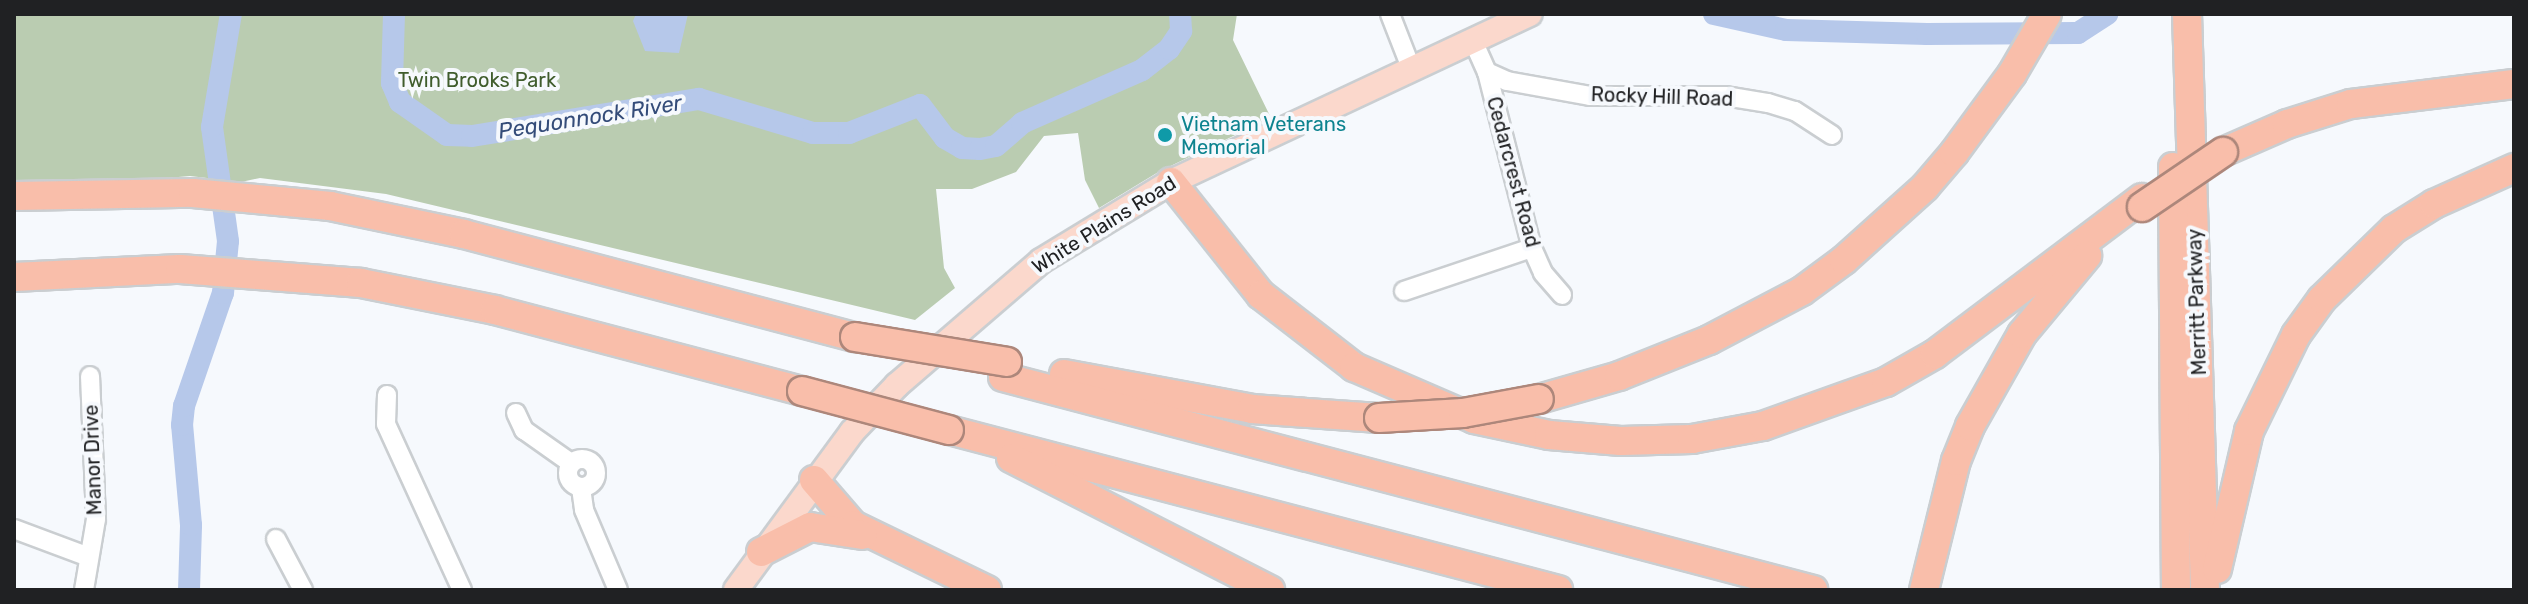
<!DOCTYPE html>
<html>
<head>
<meta charset="utf-8">
<style>
  body { margin:0 }
  #map { position:relative; width:2528px; height:604px; overflow:hidden; background:#f6f9fd; font-family:Rubik,sans-serif }
  div>[style] { position:absolute }
  .green>* { inset:0; background:#baccb1 }
  .water>* { inset:0; background:#b6c8ea }
  .river>* { height:22px; margin:-11px; padding:0 11px; transform-origin:11px; border-radius:11px; background:#b6c8ea }
  .roads { filter:drop-shadow(2px 0 #caced1) drop-shadow(-2px 0 #caced1) drop-shadow(0 2px #caced1) drop-shadow(0 -2px #caced1) }
  .minor>* { height:18px; margin:-9px; padding:0 9px; transform-origin:9px; border-radius:9px; background:#fff }
  .minor>.ring { margin:-9px; padding:0; box-sizing:content-box; background:none; border:18px solid #fff; border-radius:50% }
  .major>* { height:24px; margin:-12px; padding:0 12px; transform-origin:12px; border-radius:12px; background:#fbd8cc }
  .highway>* { height:28px; margin:-14px; padding:0 14px; transform-origin:14px; border-radius:14px; background:#f9beaa }
  .bridges { filter:drop-shadow(2px 0 #ad877b) drop-shadow(-2px 0 #ad877b) drop-shadow(0 2px #ad877b) drop-shadow(0 -2px #ad877b) }
  .highway-bridge>* { height:28px; margin:-14px; padding:0 14px; transform-origin:14px; border-radius:14px; background:#f9beaa }
  .dots>* { width:22px; height:22px; translate:-50% -50%; box-sizing:border-box; border:4px solid #f6f9fd; border-radius:50% }
  span { translate:-50% -50%; white-space:nowrap; text-align:center; line-height:1.15; -webkit-text-stroke:8px #f6f9fd; paint-order:stroke }
  .park-label { font-size:20px; color:#405d2d }
  .street-label { font-size:20px; color:#202123 }
  .culture-label { font-size:20px; color:#0d838f }
  .left { translate:0 -50%; text-align:left }
  .water-label { font-size:22px; color:#344c79; font-style:italic }
  .frame { position:absolute; inset:0; border:16px solid #202123; pointer-events:none }
</style>
</head>
<body>
<div id="map">
  <div class="green">
    <div style="clip-path:polygon(14px 14px,1237px 14px,1233px 40px,1271px 118px,1160px 171px,1099px 208px,1085px 180px,1078px 133px,1044px 136px,1016px 172px,972px 189px,936px 189px,944px 268px,955px 288px,915px 320px,386px 194px,260px 178px,241px 182px,190px 176px,14px 191px)"></div>
  </div>
  <div class="water">
    <div style="clip-path:polygon(636px 14px,688px 14px,679px 53px,645px 51px,633px 21px)"></div>
  </div>
  <div class="river">
    <div style="left:394px;top:14px;width:69px;rotate:91.7deg"></div>
    <div style="left:392px;top:83px;width:21px;rotate:67deg"></div>
    <div style="left:400px;top:102px;width:57px;rotate:35.1deg"></div>
    <div style="left:447px;top:135px;width:25px;rotate:2deg"></div>
    <div style="left:472px;top:136px;width:230px;rotate:-9.3deg"></div>
    <div style="left:699px;top:99px;width:119px;rotate:16.6deg"></div>
    <div style="left:813px;top:133px;width:36px"></div>
    <div style="left:849px;top:133px;width:76px;rotate:-21.5deg"></div>
    <div style="left:920px;top:105px;width:41px;rotate:52.9deg"></div>
    <div style="left:945px;top:138px;width:20px;rotate:30deg"></div>
    <div style="left:962px;top:148px;width:18px;rotate:3deg"></div>
    <div style="left:980px;top:149px;width:16px;rotate:-11deg"></div>
    <div style="left:996px;top:146px;width:35px;rotate:-41deg"></div>
    <div style="left:1022px;top:123px;width:131px;rotate:-23.8deg"></div>
    <div style="left:1142px;top:70px;width:34px;rotate:-38deg"></div>
    <div style="left:1169px;top:49px;width:22px;rotate:-56deg"></div>
    <div style="left:1181px;top:31px;width:17px;rotate:-93deg"></div>
    <div style="left:1714px;top:14px;width:74px;rotate:12.5deg"></div>
    <div style="left:1786px;top:30px;width:141px;rotate:1.6deg"></div>
    <div style="left:1927px;top:34px;width:151px;rotate:-0.4deg"></div>
    <div style="left:2078px;top:33px;width:35px;rotate:-33deg"></div>
    <div style="left:189px;top:590px;width:65px;rotate:-88.2deg"></div>
    <div style="left:191px;top:525px;width:100px;rotate:-95.1deg"></div>
    <div style="left:182px;top:425px;width:19px;rotate:-84deg"></div>
    <div style="left:184px;top:406px;width:120px;rotate:-71deg"></div>
    <div style="left:223px;top:293px;width:52px;rotate:-84.5deg"></div>
    <div style="left:228px;top:241px;width:115px;rotate:-98deg"></div>
    <div style="left:212px;top:127px;width:115px;rotate:-80.5deg"></div>
  </div>
  <div class="roads">
    <div class="minor">
      <div style="left:1390px;top:14px;width:58px;rotate:68.7deg"></div>
      <div style="left:1474px;top:43px;width:32px;rotate:66deg"></div>
      <div style="left:1487px;top:72px;width:182px;rotate:75.7deg"></div>
      <div style="left:1532px;top:248px;width:27px;rotate:66deg"></div>
      <div style="left:1543px;top:273px;width:29px;rotate:49deg"></div>
      <div style="left:1487px;top:72px;width:22px;rotate:24deg"></div>
      <div style="left:1507px;top:81px;width:84px;rotate:10.2deg"></div>
      <div style="left:1590px;top:96px;width:135px"></div>
      <div style="left:1725px;top:96px;width:44px;rotate:9.2deg"></div>
      <div style="left:1768px;top:103px;width:28px;rotate:17deg"></div>
      <div style="left:1795px;top:111px;width:44px;rotate:33deg"></div>
      <div style="left:1404px;top:291px;width:135px;rotate:-18.6deg"></div>
      <div style="left:387px;top:395px;width:29px;rotate:92deg"></div>
      <div style="left:386px;top:424px;width:183px;rotate:65.4deg"></div>
      <div style="left:516px;top:413px;width:19px;rotate:65deg"></div>
      <div style="left:524px;top:430px;width:57px;rotate:35.1deg"></div>
      <div class="ring" style="left:568px;top:459px;width:10px;height:10px"></div>
      <div style="left:581px;top:488px;width:22px;rotate:82deg"></div>
      <div style="left:584px;top:510px;width:87px;rotate:67deg"></div>
      <div style="left:14px;top:529px;width:80px;rotate:20.5deg"></div>
      <div style="left:276px;top:539px;width:58px;rotate:62.1deg"></div>
      <div style="left:84px;top:590px;width:72px;rotate:-80.4deg"></div>
      <div style="left:96px;top:519px;width:143px;rotate:-92.4deg"></div>
    </div>
    <div class="major">
      <div style="left:736px;top:590px;width:196px;rotate:-53.7deg"></div>
      <div style="left:852px;top:432px;width:65px;rotate:-46.2deg"></div>
      <div style="left:897px;top:385px;width:190px;rotate:-40.7deg"></div>
      <div style="left:1041px;top:261px;width:152px;rotate:-31.3deg"></div>
      <div style="left:1171px;top:182px;width:396px;rotate:-25.1deg"></div>
    </div>
    <div class="highway">
      <div style="left:2187px;top:14px;width:576px;rotate:88.21deg"></div>
      <div style="left:2223px;top:152px;width:70px;rotate:-23.6deg"></div>
      <div style="left:2287px;top:124px;width:67px;rotate:-17.4deg"></div>
      <div style="left:2351px;top:104px;width:164px;rotate:-7deg"></div>
      <div style="left:2173px;top:167px;width:423px;rotate:89.6deg"></div>
      <div style="left:1171px;top:182px;width:144px;rotate:51.5deg"></div>
      <div style="left:1261px;top:295px;width:118px;rotate:37.7deg"></div>
      <div style="left:1354px;top:367px;width:131px;rotate:23.4deg"></div>
      <div style="left:1474px;top:419px;width:77px;rotate:12deg"></div>
      <div style="left:1549px;top:435px;width:72px;rotate:4.8deg"></div>
      <div style="left:1621px;top:441px;width:71px;rotate:-1.6deg"></div>
      <div style="left:1692px;top:439px;width:72px;rotate:-10.4deg"></div>
      <div style="left:1763px;top:426px;width:131px;rotate:-19.7deg"></div>
      <div style="left:1886px;top:382px;width:56px;rotate:-29.7deg"></div>
      <div style="left:1935px;top:354px;width:259px;rotate:-37deg"></div>
      <div style="left:14px;top:196px;width:179px;rotate:-1deg"></div>
      <div style="left:193px;top:193px;width:138px;rotate:5.4deg"></div>
      <div style="left:330px;top:206px;width:137px;rotate:11.8deg"></div>
      <div style="left:464px;top:234px;width:404px;rotate:14.8deg"></div>
      <div style="left:14px;top:277px;width:166px;rotate:-2.8deg"></div>
      <div style="left:180px;top:269px;width:182px;rotate:4.4deg"></div>
      <div style="left:361px;top:283px;width:137px;rotate:11.4deg"></div>
      <div style="left:495px;top:310px;width:318px;rotate:14.8deg"></div>
      <div style="left:1064px;top:374px;width:191px;rotate:10.5deg"></div>
      <div style="left:1252px;top:409px;width:127px;rotate:4.1deg"></div>
      <div style="left:1003px;top:377px;width:838px;rotate:14.73deg"></div>
      <div style="left:1539px;top:399px;width:83px;rotate:-16deg"></div>
      <div style="left:1619px;top:376px;width:97px;rotate:-21.8deg"></div>
      <div style="left:1709px;top:340px;width:105px;rotate:-27.8deg"></div>
      <div style="left:1802px;top:291px;width:52px;rotate:-36.4deg"></div>
      <div style="left:1844px;top:260px;width:109px;rotate:-42deg"></div>
      <div style="left:1925px;top:187px;width:45px;rotate:-49.5deg"></div>
      <div style="left:1954px;top:153px;width:98px;rotate:-53.7deg"></div>
      <div style="left:2012px;top:74px;width:69px;rotate:-59.7deg"></div>
      <div style="left:949px;top:430px;width:630px;rotate:14.72deg"></div>
      <div style="left:1011px;top:458px;width:291px;rotate:27deg"></div>
      <div style="left:814px;top:480px;width:60px;rotate:49.1deg"></div>
      <div style="left:853px;top:525px;width:149px;rotate:25.9deg"></div>
      <div style="left:761px;top:552px;width:55px;rotate:-27deg"></div>
      <div style="left:810px;top:527px;width:53px;rotate:8.7deg"></div>
      <div style="left:2217px;top:569px;width:142px;rotate:-76.9deg"></div>
      <div style="left:2249px;top:431px;width:107px;rotate:-63.9deg"></div>
      <div style="left:2296px;top:335px;width:44px;rotate:-54.2deg"></div>
      <div style="left:2322px;top:299px;width:100px;rotate:-44.2deg"></div>
      <div style="left:2394px;top:229px;width:47px;rotate:-32deg"></div>
      <div style="left:2434px;top:204px;width:88px;rotate:-24.2deg"></div>
      <div style="left:1924px;top:590px;width:133px;rotate:-76.1deg"></div>
      <div style="left:1956px;top:461px;width:38px;rotate:-68deg"></div>
      <div style="left:1970px;top:426px;width:106px;rotate:-60.5deg"></div>
      <div style="left:2022px;top:334px;width:102px;rotate:-50.2deg"></div>
    </div>
  </div>
  <div class="bridges">
    <div class="highway-bridge">
      <div style="left:2142px;top:207px;width:98px;rotate:-34.2deg"></div>
      <div style="left:855px;top:337px;width:154px;rotate:9.3deg"></div>
      <div style="left:802px;top:391px;width:152px;rotate:14.9deg"></div>
      <div style="left:1379px;top:418px;width:84px;rotate:-3.4deg"></div>
      <div style="left:1463px;top:413px;width:77px;rotate:-10.4deg"></div>
    </div>
  </div>
  <div class="dots">
    <div style="left:1165px;top:135px;background:#0f9aa8"></div>
  </div>
  <div class="park-label">
    <span style="left:477px;top:80px">Twin Brooks Park</span>
  </div>
  <div class="street-label">
    <span style="left:1662px;top:97px;rotate:2deg">Rocky Hill Road</span>
    <span style="left:1513px;top:172px;rotate:75deg">Cedarcrest Road</span>
    <span style="left:1104px;top:225px;rotate:-32deg">White Plains Road</span>
    <span style="left:2197px;top:302px;rotate:-92deg">Merritt Parkway</span>
    <span style="left:93px;top:460px;rotate:-92deg">Manor Drive</span>
  </div>
  <div class="culture-label">
    <span class="left" style="left:1181px;top:136px">Vietnam Veterans<br>Memorial</span>
  </div>
  <div class="water-label">
    <span style="left:590px;top:117px;rotate:-9deg">Pequonnock River</span>
  </div>
  <div class="frame"></div>
</div>
</body>
</html>
